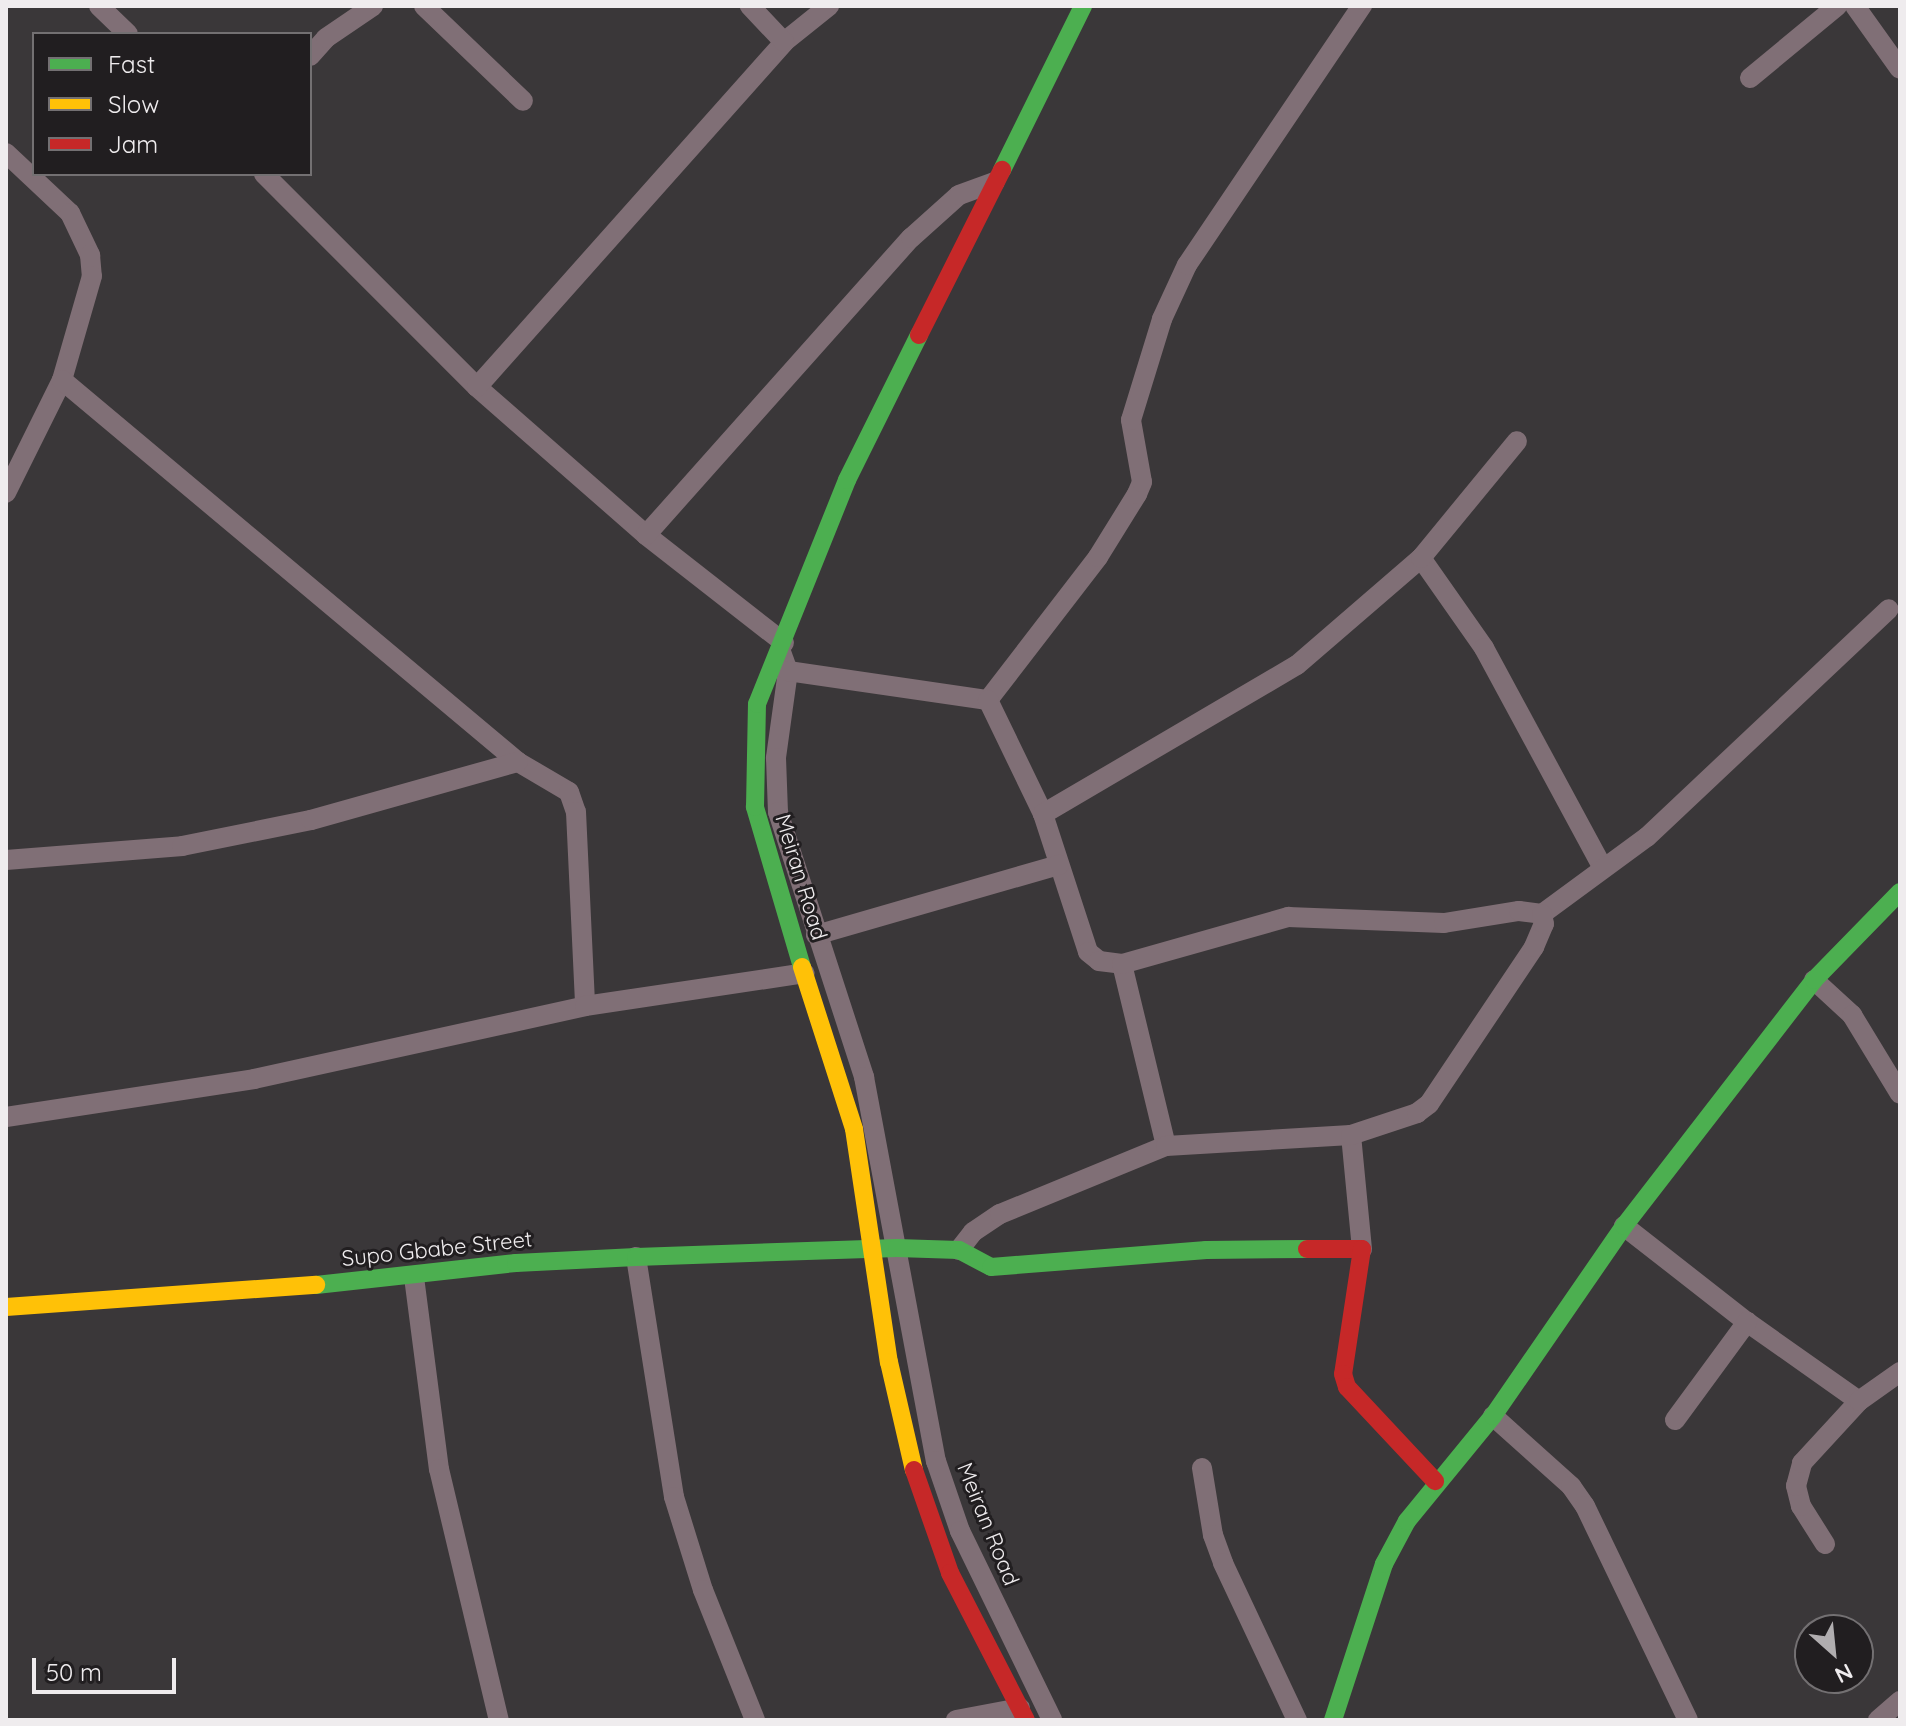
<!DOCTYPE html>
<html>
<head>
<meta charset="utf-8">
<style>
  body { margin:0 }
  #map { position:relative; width:1906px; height:1726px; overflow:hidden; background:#3a3739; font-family:Quicksand,sans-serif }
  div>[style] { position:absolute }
  .street>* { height:20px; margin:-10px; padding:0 10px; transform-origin:10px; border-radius:10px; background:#806f76 }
  .fast>* { height:18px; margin:-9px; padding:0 9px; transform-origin:9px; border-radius:9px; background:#4caf50 }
  .slow>* { height:18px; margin:-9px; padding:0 9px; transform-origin:9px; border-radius:9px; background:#ffc107 }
  .jam>* { height:18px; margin:-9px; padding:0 9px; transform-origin:9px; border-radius:9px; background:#c62828 }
  span { translate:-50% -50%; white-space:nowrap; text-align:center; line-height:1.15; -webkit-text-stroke:6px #211e20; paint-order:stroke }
  .street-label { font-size:22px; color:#efecee }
  .frame { position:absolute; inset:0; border:8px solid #efecee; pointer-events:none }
  .legend { position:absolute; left:32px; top:32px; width:280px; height:144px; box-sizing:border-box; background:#211e20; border:2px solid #737072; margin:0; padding:10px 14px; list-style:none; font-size:24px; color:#efecee }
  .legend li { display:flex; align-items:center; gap:16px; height:40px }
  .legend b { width:40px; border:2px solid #737072 }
  .north { position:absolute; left:1794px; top:1614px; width:80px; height:80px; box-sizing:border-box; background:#211e20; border:2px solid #737072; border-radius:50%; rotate:153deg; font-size:22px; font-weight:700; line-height:32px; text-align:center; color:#efecee }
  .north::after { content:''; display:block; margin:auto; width:28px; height:36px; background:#b0adaf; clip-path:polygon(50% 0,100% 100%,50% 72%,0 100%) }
  .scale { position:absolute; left:32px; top:1658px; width:144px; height:36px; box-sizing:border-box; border:4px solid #efecee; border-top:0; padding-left:10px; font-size:24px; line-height:28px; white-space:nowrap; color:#efecee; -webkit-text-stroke:6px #211e20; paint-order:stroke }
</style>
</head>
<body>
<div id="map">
  <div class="street">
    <div style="left:99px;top:6px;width:40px;rotate:44deg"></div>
    <div style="left:424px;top:6px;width:137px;rotate:43.8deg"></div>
    <div style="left:1855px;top:6px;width:77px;rotate:54.5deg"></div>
    <div style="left:784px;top:42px;width:58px;rotate:-38.7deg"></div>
    <div style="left:310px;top:56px;width:24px;rotate:-48deg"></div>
    <div style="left:326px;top:38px;width:57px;rotate:-34.2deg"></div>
    <div style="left:1750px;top:78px;width:113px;rotate:-39.6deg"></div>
    <div style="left:6px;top:153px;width:88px;rotate:43.2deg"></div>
    <div style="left:70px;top:213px;width:47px;rotate:64.5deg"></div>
    <div style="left:90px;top:255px;width:21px;rotate:85deg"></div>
    <div style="left:92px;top:276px;width:108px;rotate:106.1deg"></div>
    <div style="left:62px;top:380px;width:126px;rotate:116.4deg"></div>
    <div style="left:264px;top:174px;width:301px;rotate:45deg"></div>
    <div style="left:477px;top:387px;width:225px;rotate:41.2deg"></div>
    <div style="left:646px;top:535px;width:175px;rotate:38deg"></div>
    <div style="left:62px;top:380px;width:595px;rotate:39.95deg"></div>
    <div style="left:518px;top:762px;width:59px;rotate:30.5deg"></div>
    <div style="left:569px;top:792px;width:21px;rotate:71deg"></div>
    <div style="left:576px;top:812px;width:194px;rotate:87.3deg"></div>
    <div style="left:477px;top:387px;width:462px;rotate:-48.3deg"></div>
    <div style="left:784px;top:42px;width:50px;rotate:-133.4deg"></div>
    <div style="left:646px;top:535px;width:398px;rotate:-48.3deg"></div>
    <div style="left:911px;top:238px;width:64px;rotate:-41.9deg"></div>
    <div style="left:959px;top:195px;width:38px;rotate:-20deg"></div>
    <div style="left:1421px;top:558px;width:110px;rotate:55deg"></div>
    <div style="left:1484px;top:648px;width:250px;rotate:61.6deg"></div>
    <div style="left:781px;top:652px;width:20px;rotate:70deg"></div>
    <div style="left:788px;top:671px;width:88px;rotate:97.9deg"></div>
    <div style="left:776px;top:758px;width:54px;rotate:87.9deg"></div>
    <div style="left:778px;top:812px;width:279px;rotate:72deg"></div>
    <div style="left:864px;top:1077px;width:391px;rotate:79.4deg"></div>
    <div style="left:936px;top:1461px;width:74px;rotate:71.1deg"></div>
    <div style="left:960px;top:1531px;width:210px;rotate:64deg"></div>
    <div style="left:788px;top:671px;width:202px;rotate:8.3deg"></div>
    <div style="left:988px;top:700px;width:180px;rotate:-52.4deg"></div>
    <div style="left:1098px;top:557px;width:74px;rotate:-58.2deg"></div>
    <div style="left:1137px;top:494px;width:13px;rotate:-67deg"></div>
    <div style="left:1142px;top:482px;width:63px;rotate:-100.1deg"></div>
    <div style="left:1131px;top:420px;width:106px;rotate:-72.9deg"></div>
    <div style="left:1162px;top:319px;width:60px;rotate:-65.2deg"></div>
    <div style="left:1187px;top:265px;width:313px;rotate:-56deg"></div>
    <div style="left:988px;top:700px;width:127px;rotate:64.2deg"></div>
    <div style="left:1043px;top:814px;width:145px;rotate:71.9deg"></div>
    <div style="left:1088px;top:952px;width:14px;rotate:39deg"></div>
    <div style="left:1099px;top:961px;width:23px;rotate:7deg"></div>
    <div style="left:1122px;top:964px;width:187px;rotate:76.4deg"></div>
    <div style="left:1043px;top:814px;width:294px;rotate:-30.4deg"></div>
    <div style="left:1297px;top:665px;width:164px;rotate:-40.8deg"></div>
    <div style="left:1421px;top:558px;width:151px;rotate:-50.6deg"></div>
    <div style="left:6px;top:860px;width:177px;rotate:-4.5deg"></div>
    <div style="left:182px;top:846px;width:132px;rotate:-11.4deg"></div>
    <div style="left:311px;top:820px;width:215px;rotate:-15.7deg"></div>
    <div style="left:816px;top:935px;width:253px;rotate:-16.1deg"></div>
    <div style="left:1122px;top:964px;width:173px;rotate:-15.8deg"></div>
    <div style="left:1288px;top:917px;width:156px;rotate:2.2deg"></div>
    <div style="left:1444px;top:923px;width:76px;rotate:-9.1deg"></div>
    <div style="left:1519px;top:911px;width:23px;rotate:7deg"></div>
    <div style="left:1542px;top:914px;width:130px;rotate:-36.3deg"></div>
    <div style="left:1647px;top:837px;width:332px;rotate:-43.3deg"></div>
    <div style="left:1814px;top:980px;width:52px;rotate:42.6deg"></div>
    <div style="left:1852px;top:1015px;width:92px;rotate:58.7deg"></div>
    <div style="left:6px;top:1117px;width:251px;rotate:-8.7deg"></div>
    <div style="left:254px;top:1079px;width:339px;rotate:-12.4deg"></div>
    <div style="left:585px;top:1006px;width:222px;rotate:-8.5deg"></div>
    <div style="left:1351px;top:1135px;width:115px;rotate:84.5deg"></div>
    <div style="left:1624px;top:1226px;width:156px;rotate:38deg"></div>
    <div style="left:1747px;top:1322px;width:137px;rotate:35.2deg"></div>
    <div style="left:959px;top:1250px;width:23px;rotate:-52deg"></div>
    <div style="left:973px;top:1232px;width:32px;rotate:-34deg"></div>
    <div style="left:1000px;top:1214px;width:179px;rotate:-22.3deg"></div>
    <div style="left:1166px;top:1146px;width:185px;rotate:-3.4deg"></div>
    <div style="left:1351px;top:1135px;width:70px;rotate:-18.4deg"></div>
    <div style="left:1417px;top:1113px;width:15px;rotate:-37deg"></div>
    <div style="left:1429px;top:1104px;width:189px;rotate:-56.2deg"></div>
    <div style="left:1534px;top:947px;width:25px;rotate:-67deg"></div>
    <div style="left:1544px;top:924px;width:10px;rotate:-101deg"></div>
    <div style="left:636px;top:1257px;width:243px;rotate:81deg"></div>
    <div style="left:674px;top:1497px;width:97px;rotate:72.7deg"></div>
    <div style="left:703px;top:1590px;width:140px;rotate:68.2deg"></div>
    <div style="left:414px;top:1277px;width:194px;rotate:82.6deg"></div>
    <div style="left:439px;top:1469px;width:258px;rotate:76.6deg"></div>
    <div style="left:1493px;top:1416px;width:105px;rotate:41.9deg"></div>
    <div style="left:1571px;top:1486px;width:24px;rotate:55deg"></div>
    <div style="left:1585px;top:1506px;width:237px;rotate:64.3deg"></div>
    <div style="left:1675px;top:1420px;width:122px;rotate:-53.7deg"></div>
    <div style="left:1202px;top:1468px;width:68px;rotate:80.7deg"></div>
    <div style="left:1213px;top:1535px;width:30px;rotate:70deg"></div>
    <div style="left:1223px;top:1563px;width:174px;rotate:64.8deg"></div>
    <div style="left:1825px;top:1544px;width:45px;rotate:-122.3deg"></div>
    <div style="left:1801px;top:1506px;width:21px;rotate:-104deg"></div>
    <div style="left:1796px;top:1486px;width:24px;rotate:-75deg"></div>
    <div style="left:1802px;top:1463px;width:84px;rotate:-47.4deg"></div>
    <div style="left:1859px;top:1401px;width:50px;rotate:-35.3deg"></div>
    <div style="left:956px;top:1720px;width:65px;rotate:-10.6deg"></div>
    <div style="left:1878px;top:1720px;width:29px;rotate:-41deg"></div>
  </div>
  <div class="fast">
    <div style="left:1002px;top:170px;width:183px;rotate:-63.7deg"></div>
    <div style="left:802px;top:967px;width:167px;rotate:-106.4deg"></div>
    <div style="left:755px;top:807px;width:103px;rotate:-88.9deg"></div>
    <div style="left:757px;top:704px;width:241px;rotate:-68.1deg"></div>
    <div style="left:847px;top:480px;width:162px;rotate:-63.6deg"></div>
    <div style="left:316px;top:1285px;width:201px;rotate:-6.3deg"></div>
    <div style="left:516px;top:1263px;width:120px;rotate:-2.9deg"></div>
    <div style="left:636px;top:1257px;width:261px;rotate:-2deg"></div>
    <div style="left:897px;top:1248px;width:62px;rotate:1.8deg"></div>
    <div style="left:959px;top:1250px;width:36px;rotate:28deg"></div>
    <div style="left:991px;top:1267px;width:216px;rotate:-4.5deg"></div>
    <div style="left:1206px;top:1250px;width:101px;rotate:-0.6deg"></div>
    <div style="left:1333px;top:1720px;width:164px;rotate:-71.9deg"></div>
    <div style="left:1384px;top:1564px;width:49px;rotate:-61.9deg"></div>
    <div style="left:1407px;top:1521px;width:136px;rotate:-50.7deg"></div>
    <div style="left:1493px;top:1416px;width:231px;rotate:-55.4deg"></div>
    <div style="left:1624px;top:1226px;width:311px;rotate:-52.3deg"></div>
    <div style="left:1814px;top:980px;width:123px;rotate:-45.7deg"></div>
  </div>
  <div class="slow">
    <div style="left:802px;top:967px;width:170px;rotate:72.2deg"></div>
    <div style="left:854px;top:1129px;width:236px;rotate:81.5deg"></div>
    <div style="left:889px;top:1362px;width:111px;rotate:77deg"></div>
    <div style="left:6px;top:1307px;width:311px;rotate:-4.1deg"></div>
  </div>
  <div class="jam">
    <div style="left:919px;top:335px;width:185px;rotate:-63.3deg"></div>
    <div style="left:1307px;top:1249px;width:55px"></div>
    <div style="left:1362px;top:1249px;width:126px;rotate:98.6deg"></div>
    <div style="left:1343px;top:1374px;width:14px;rotate:73deg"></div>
    <div style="left:1347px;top:1387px;width:129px;rotate:46.9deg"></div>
    <div style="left:914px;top:1470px;width:109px;rotate:70.7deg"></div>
    <div style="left:950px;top:1573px;width:165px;rotate:62.7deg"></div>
  </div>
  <div class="street-label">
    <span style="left:801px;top:877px;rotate:73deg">Meiran Road</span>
    <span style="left:437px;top:1249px;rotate:-6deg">Supo Gbabe Street</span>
    <span style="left:988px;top:1524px;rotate:68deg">Meiran Road</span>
  </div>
  <div class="frame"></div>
  <ul class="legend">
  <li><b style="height:10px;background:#4caf50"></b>Fast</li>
  <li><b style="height:10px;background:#ffc107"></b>Slow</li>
  <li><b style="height:10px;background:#c62828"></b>Jam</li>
  </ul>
  <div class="north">N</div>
  <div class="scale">50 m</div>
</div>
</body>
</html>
